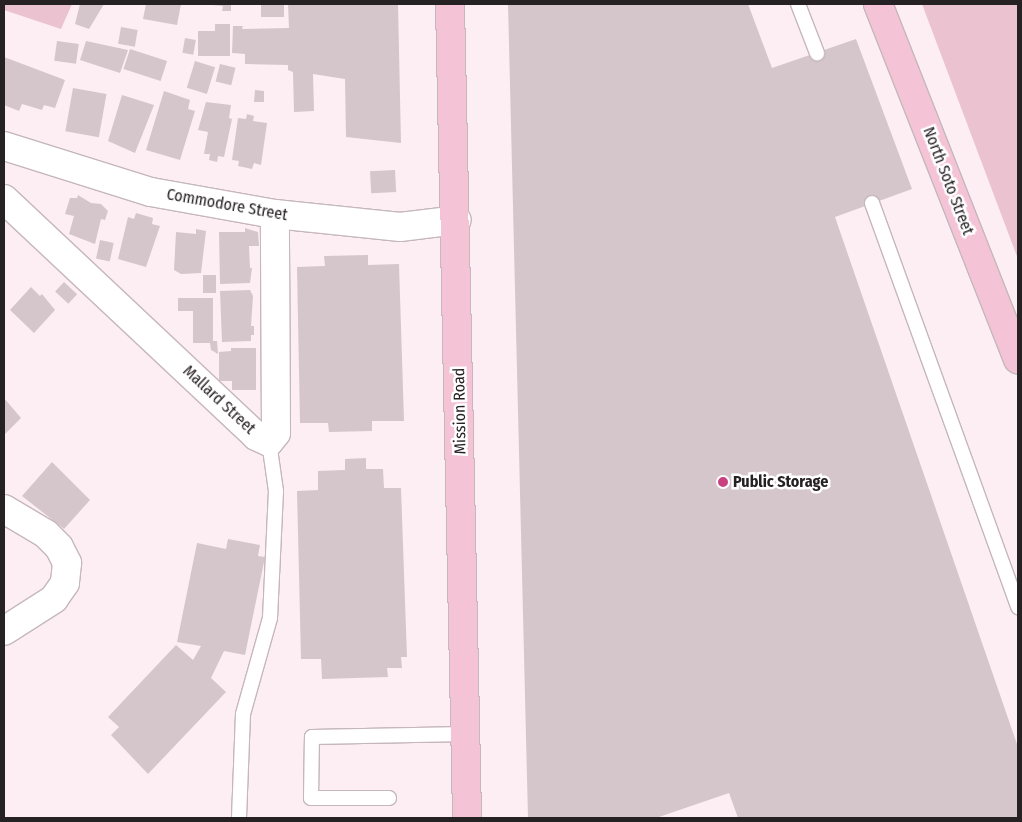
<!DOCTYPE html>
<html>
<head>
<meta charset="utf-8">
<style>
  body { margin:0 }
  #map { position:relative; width:1022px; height:822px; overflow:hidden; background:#fdeef3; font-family:"Fira Sans Condensed",sans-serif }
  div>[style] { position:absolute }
  .green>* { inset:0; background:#ebc2d0 }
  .building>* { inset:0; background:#d5c6cb; transform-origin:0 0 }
  .roads { filter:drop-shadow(1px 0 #c5b7bb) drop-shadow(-1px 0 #c5b7bb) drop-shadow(0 1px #c5b7bb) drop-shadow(0 -1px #c5b7bb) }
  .lane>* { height:14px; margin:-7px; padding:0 7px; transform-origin:7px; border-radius:7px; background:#fff }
  .street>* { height:28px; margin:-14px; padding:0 14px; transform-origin:14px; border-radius:14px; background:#fff }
  .primary>* { height:28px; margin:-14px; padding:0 14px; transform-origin:14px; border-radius:14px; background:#f4c4d6 }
  .dots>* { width:14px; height:14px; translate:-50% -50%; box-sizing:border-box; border:2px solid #fff; border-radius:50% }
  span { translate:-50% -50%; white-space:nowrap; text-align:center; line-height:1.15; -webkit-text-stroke:5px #fff; paint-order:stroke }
  .street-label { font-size:16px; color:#262123 }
  .poi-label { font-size:16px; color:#262123; font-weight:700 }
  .left { translate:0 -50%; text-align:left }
  .frame { position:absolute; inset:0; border:5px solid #262123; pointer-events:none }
</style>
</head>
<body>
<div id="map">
  <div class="green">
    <div style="clip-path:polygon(4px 4px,72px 4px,61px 29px,4px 10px)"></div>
    <div style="clip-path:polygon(922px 4px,1018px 4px,1018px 259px)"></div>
  </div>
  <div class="building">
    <div style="clip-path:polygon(80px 4px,104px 4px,89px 29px,75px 24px)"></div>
    <div style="clip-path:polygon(146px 4px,181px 4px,177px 25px,143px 19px)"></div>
    <div style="clip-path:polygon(202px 4px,231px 4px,231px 11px,222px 11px,223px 6px)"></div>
    <div style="left:261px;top:4px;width:23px;height:13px"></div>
    <div style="clip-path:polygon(288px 4px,398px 4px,401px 143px,346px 137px,345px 79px,313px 74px,314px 111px,294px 112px,293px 72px,288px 70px,288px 65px,245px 64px,245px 54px,232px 53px,233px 26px,243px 26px,242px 29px,289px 28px)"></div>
    <div style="clip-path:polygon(508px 4px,748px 4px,772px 68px,856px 39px,912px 189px,835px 217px,1018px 747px,1018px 818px,738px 818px,729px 793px,656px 818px,528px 818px)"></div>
    <div style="clip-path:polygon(215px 24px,230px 24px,230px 56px,198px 56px,198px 31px,215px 31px)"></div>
    <div style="left:121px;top:27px;width:17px;height:17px;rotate:10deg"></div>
    <div style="left:185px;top:38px;width:11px;height:15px;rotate:10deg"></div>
    <div style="left:57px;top:41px;width:22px;height:20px;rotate:8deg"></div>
    <div style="clip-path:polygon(86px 41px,128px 50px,120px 73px,80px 60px)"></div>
    <div style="left:130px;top:49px;width:39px;height:21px;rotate:18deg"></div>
    <div style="clip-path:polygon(4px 57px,65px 80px,55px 108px,44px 105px,42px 110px,22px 104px,19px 111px,4px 105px)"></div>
    <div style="left:195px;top:61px;width:21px;height:28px;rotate:17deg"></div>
    <div style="left:220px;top:64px;width:16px;height:18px;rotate:14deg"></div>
    <div style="left:73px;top:88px;width:34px;height:44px;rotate:10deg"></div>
    <div style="clip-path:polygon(255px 90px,264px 91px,264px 102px,254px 102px)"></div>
    <div style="clip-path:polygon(164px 91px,190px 100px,188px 109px,195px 111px,180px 160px,146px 150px)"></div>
    <div style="clip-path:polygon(122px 95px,154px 105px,135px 153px,108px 141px)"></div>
    <div style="clip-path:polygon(206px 102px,231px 105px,229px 118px,232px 119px,224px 157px,218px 156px,217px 162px,209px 160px,210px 154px,204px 154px,208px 132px,198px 130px)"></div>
    <div style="clip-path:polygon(247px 114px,254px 116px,253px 121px,267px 123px,261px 165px,254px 163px,252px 169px,238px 166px,239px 161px,232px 160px,238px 118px,246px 119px)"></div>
    <div style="left:395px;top:170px;width:22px;height:25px;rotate:87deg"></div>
    <div style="clip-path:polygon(78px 195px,91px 203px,101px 204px,108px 211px,105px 220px,101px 219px,95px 244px,69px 234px,74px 216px,65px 214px,70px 198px,77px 198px)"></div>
    <div style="clip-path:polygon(136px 213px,153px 218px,152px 224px,160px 226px,146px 267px,118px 259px,128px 217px,134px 219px)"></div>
    <div style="clip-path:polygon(245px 228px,258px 232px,259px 246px,249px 246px,250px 268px,252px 268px,250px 283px,220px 284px,219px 232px,245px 232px)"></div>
    <div style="clip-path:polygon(196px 229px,206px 231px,201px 273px,181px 274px,174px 270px,176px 232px,196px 234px)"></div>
    <div style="left:100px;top:240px;width:14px;height:19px;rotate:12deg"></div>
    <div style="clip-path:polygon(368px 255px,368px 265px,399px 264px,404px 421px,372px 421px,372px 431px,329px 432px,328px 423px,300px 423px,297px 267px,325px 266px,324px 256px)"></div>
    <div style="left:203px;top:275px;width:13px;height:18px"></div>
    <div style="left:64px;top:282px;width:18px;height:13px;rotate:43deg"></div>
    <div style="clip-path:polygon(31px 287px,40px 296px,42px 294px,55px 310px,34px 333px,10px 310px)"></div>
    <div style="clip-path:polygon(250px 290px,253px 296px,251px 326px,254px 326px,254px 335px,251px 335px,251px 341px,222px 342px,220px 291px)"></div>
    <div style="clip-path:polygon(178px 298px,213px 298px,213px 341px,217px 341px,218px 354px,211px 350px,210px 343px,193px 343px,193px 311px,178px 311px)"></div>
    <div style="clip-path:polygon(231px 348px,256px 348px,256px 390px,232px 390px,232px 381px,219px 381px,219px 352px,231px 351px)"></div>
    <div style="clip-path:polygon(4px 398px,21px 418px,4px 435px)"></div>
    <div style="clip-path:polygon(366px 458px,366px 469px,383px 469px,384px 488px,401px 488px,407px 657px,401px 657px,402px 668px,387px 668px,388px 677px,322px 679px,321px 659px,301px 659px,297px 491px,318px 490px,318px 471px,345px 470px,345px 459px)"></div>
    <div style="clip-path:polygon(52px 462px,90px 500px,64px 529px,22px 496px)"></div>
    <div style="clip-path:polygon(228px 539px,260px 545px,258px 556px,265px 557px,245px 655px,224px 651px,211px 678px,226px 692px,148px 774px,111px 735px,119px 727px,108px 717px,176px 645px,193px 660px,201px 646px,177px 642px,197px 543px,226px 549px)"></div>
  </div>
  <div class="roads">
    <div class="lane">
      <div style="left:798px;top:4px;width:53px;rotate:68.8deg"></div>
      <div style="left:872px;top:203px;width:430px;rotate:70.1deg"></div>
      <div style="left:389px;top:798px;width:78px;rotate:180deg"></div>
      <div style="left:311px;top:798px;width:61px;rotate:-89.1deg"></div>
      <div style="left:312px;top:737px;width:153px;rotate:-1.1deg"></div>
      <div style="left:239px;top:818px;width:104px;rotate:-87.8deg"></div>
      <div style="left:243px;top:714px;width:100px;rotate:-74.3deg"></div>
      <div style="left:270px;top:618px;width:127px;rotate:-87.3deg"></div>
      <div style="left:276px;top:491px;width:49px;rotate:-98.1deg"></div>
    </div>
    <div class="street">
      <div style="left:4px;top:146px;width:154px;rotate:17.4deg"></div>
      <div style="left:151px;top:192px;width:126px;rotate:10.1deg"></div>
      <div style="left:275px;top:214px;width:126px;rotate:5.9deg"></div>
      <div style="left:400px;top:227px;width:57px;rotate:-7deg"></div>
      <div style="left:4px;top:199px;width:346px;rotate:43.2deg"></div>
      <div style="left:256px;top:436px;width:14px;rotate:25deg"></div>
      <div style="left:269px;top:442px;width:11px;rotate:-52deg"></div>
      <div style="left:276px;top:433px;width:219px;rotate:-90.3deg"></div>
      <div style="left:4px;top:509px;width:49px;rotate:30.8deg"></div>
      <div style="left:46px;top:534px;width:18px;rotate:45deg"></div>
      <div style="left:59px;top:547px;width:18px;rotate:63deg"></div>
      <div style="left:67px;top:563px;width:20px;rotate:96deg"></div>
      <div style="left:65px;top:583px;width:19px;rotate:125deg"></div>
      <div style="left:54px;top:599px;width:59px;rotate:147.4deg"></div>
    </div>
    <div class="primary">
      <div style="left:450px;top:4px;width:814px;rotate:88.8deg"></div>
      <div style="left:878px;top:4px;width:382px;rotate:68.5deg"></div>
    </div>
  </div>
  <div class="dots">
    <div style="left:723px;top:482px;background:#c9417f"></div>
  </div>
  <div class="street-label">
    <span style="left:948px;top:181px;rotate:69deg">North Soto Street</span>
    <span style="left:227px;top:205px;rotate:10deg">Commodore Street</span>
    <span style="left:219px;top:400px;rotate:43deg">Mallard Street</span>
    <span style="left:460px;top:411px;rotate:-91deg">Mission Road</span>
  </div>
  <div class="poi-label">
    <span class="left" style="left:733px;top:482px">Public Storage</span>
  </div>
  <div class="frame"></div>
</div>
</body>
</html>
